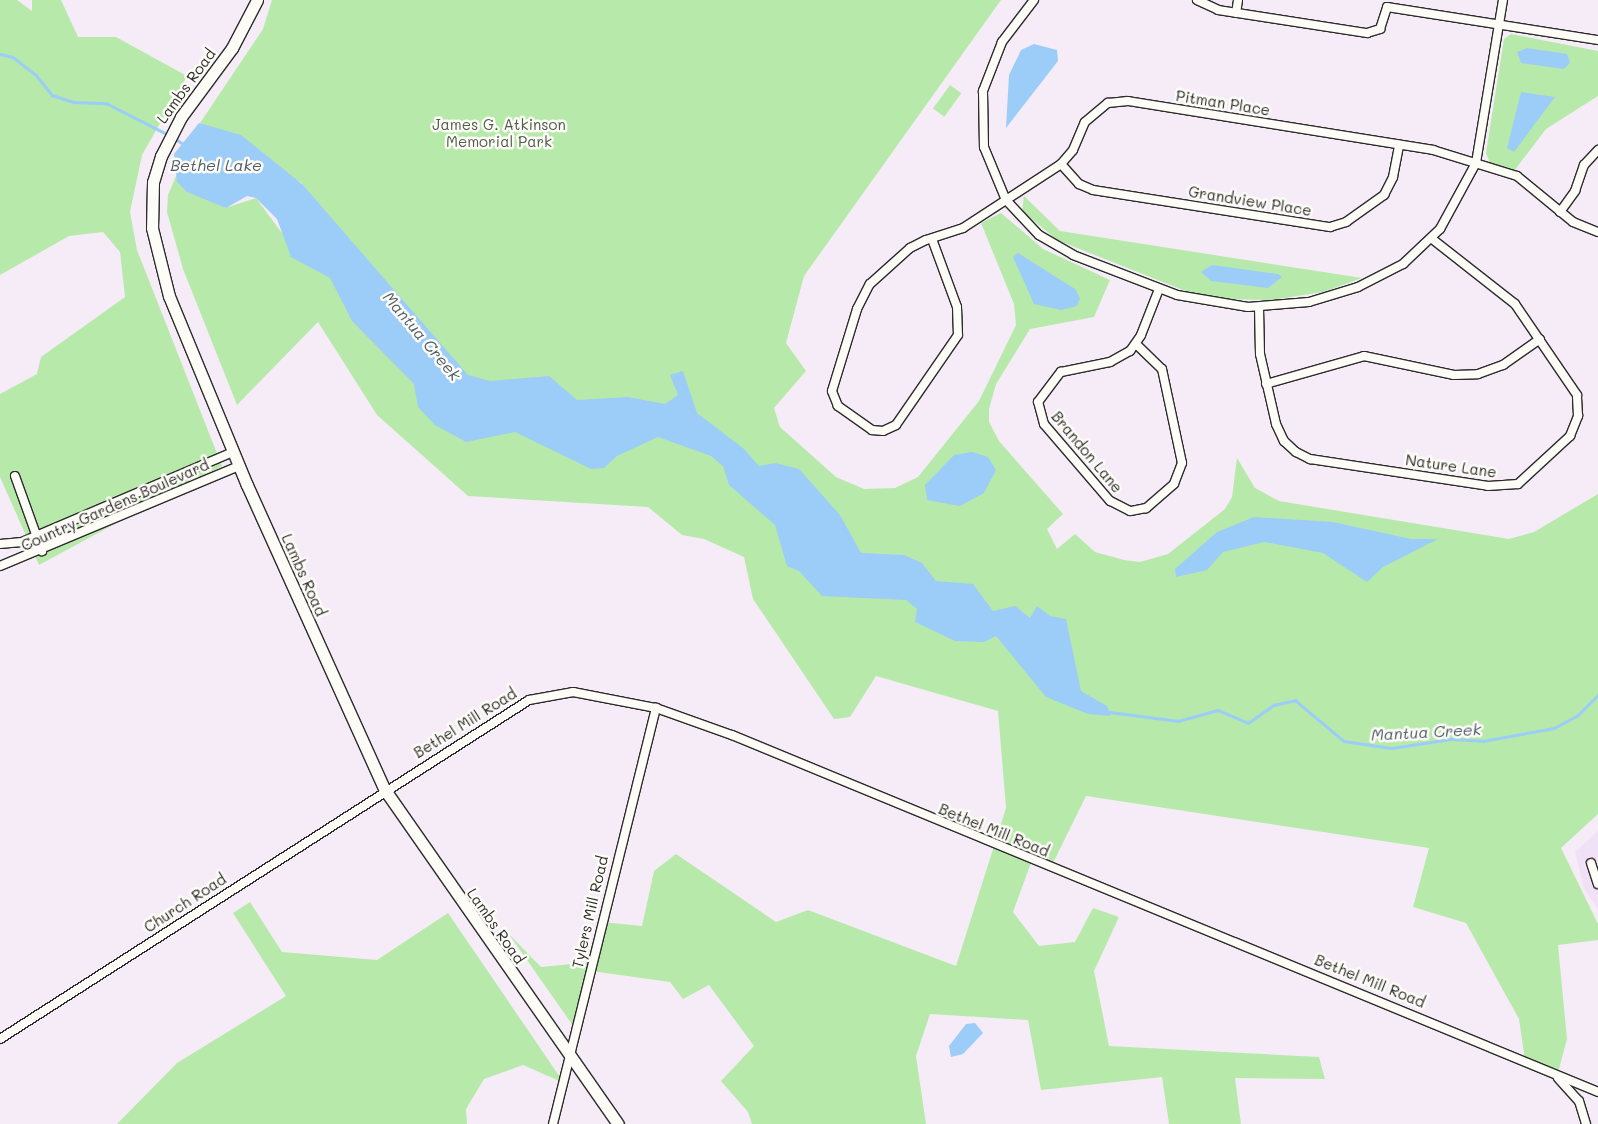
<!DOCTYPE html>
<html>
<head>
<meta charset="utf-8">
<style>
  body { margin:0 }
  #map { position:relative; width:1598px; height:1124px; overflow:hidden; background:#f6ecf7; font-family:Mali,sans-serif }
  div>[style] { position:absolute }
  .built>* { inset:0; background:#f1e1f7 }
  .green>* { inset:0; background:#b7eaaa; transform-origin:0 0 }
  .water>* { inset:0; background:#9cccf8 }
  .stream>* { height:2.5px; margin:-1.25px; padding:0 1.25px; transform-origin:1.25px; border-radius:1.25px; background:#9cccf8 }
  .roads { filter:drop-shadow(1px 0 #2b2b2b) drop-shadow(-1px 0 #2b2b2b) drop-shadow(0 1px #2b2b2b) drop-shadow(0 -1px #2b2b2b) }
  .minor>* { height:8px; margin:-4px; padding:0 4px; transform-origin:4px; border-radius:4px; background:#fdfcf7 }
  .secondary>* { height:11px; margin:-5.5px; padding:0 5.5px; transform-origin:5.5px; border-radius:5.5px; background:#fdfcf7 }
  span { translate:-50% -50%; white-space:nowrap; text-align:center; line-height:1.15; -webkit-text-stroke:5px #fdfcf7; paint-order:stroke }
  .street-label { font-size:15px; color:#2b2b2b }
  .park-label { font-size:15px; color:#4e5b4b }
  .water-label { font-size:16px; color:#4d5b68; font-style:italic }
</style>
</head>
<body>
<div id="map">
  <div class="built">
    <div style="clip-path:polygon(1598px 831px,1598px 909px,1584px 889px,1575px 852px)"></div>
  </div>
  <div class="green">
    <div style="clip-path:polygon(0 0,17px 0,32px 11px,32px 0,61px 0,78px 37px,116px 37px,187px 76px,142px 155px,130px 212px,137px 250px,222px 466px,39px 565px,0 477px,0 394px,37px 374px,41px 357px,125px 297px,120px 252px,103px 232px,69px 236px,0 275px)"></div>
    <div style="clip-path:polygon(272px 0,1001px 0,804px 276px,786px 343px,806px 371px,774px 408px,780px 427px,836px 477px,864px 489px,895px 488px,918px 477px,979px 401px,1016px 325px,1014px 304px,981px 223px,1001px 213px,1043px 249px,1110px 280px,1094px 317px,1030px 329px,996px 384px,989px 409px,989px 422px,999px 441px,1063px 514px,1047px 529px,1057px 549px,1075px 534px,1095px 552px,1124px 560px,1140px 562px,1168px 554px,1225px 509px,1232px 497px,1237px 458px,1255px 488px,1279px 501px,1509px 539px,1534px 532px,1598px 494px,1598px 814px,1561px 848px,1598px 924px,1598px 940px,1558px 945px,1567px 1039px,1558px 1073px,1525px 1060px,1519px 1019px,1466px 923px,1413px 907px,1429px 848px,1086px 796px,1051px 867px,1032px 860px,1013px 912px,1039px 946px,1075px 942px,1093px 908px,1119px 917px,1094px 971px,1109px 1046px,1319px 1057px,1325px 1079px,1235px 1078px,1241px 1124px,1169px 1124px,1162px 1077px,1041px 1090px,1028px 1020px,930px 1014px,916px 1056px,926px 1124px,752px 1124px,748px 1112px,721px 1081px,754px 1046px,709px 985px,683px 999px,670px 982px,591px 971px,576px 1030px,508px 933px,541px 967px,592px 962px,602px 922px,642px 926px,654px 871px,676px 854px,776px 922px,808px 910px,956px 966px,1006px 808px,998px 711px,876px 676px,850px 717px,834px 719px,753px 599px,744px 557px,704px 539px,682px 535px,648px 507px,468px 496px,377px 415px,318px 322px,237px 405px,183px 269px,167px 212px,168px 195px,179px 169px,225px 208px,256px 198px,305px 264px,302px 183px,200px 123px,263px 29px)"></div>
    <div style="clip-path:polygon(1511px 34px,1598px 51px,1598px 96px,1546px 129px,1514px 171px,1490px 163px,1486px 153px,1504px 39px)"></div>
    <div style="left:950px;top:85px;width:14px;height:29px;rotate:36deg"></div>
    <div style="clip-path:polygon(1024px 196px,1060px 231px,1362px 278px,1323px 292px,1271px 300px,1223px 299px,1188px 292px,1057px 240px,1022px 211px)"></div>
    <div style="clip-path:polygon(250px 902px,282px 952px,377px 960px,448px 913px,564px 1083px,523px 1065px,484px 1079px,466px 1109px,467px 1124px,117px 1124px,177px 1063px,286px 996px,233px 913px)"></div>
  </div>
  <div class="water">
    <div style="clip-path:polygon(1034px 44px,1057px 50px,1058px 61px,1006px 128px,1009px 75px,1021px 50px)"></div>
    <div style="clip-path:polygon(1527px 48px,1567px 54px,1570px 63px,1564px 69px,1521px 63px,1517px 52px)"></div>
    <div style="clip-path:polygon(1521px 92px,1555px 97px,1514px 152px,1507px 148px)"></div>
    <div style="clip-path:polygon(199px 123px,241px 135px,302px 184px,468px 375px,490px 381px,549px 376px,577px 400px,628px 397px,665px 404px,678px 395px,670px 375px,683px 371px,697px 413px,744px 449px,759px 466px,775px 463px,799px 469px,840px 515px,861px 553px,904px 555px,922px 563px,936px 581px,973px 584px,993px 611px,1015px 606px,1030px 618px,1037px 606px,1050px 616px,1066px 619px,1081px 691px,1107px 706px,1111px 716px,1088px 714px,1046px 697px,996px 636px,984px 642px,955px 641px,915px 622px,917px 609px,906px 600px,822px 596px,799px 571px,787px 566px,775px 525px,729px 485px,723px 466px,711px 456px,658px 437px,617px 456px,604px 468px,591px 469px,515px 432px,466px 442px,435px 425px,418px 407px,414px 384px,352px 321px,330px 278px,291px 257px,277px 219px,256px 198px,247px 196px,226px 208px,187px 192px,177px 182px,174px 154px)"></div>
    <div style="clip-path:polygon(1018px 253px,1075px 289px,1080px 298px,1077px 306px,1061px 310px,1034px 304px,1013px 257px)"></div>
    <div style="clip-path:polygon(1212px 265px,1278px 274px,1282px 277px,1268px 288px,1211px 281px,1201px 272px)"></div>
    <div style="clip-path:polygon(972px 452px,988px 457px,996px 470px,984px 493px,960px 506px,927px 500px,925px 485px,954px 455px)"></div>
    <div style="clip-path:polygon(1254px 517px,1333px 522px,1411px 539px,1438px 539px,1383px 567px,1367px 582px,1323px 553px,1264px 542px,1223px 552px,1207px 570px,1176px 577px,1175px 569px,1217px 532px)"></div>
    <div style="clip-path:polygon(975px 1023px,983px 1033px,963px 1054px,951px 1057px,949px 1046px,966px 1024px)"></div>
  </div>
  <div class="stream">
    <div style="left:0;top:54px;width:13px;rotate:13deg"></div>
    <div style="left:13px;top:57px;width:29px;rotate:38deg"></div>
    <div style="left:36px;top:75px;width:26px;rotate:51deg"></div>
    <div style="left:52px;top:95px;width:23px;rotate:18deg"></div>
    <div style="left:74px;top:102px;width:32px;rotate:2deg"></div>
    <div style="left:106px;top:103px;width:66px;rotate:27deg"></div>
    <div style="left:176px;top:139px;width:11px;rotate:34deg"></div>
    <div style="left:1110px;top:712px;width:69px;rotate:7.5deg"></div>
    <div style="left:1178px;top:721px;width:41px;rotate:-15.4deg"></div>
    <div style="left:1218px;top:710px;width:33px;rotate:23deg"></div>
    <div style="left:1248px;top:723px;width:32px;rotate:-35deg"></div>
    <div style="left:1274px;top:705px;width:22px;rotate:-13deg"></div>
    <div style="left:1295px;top:700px;width:64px;rotate:39.9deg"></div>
    <div style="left:1344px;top:741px;width:49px;rotate:8.3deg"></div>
    <div style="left:1392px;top:748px;width:59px;rotate:-8.8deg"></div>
    <div style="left:1450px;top:739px;width:33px;rotate:3deg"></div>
    <div style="left:1483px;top:741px;width:72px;rotate:-10.4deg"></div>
    <div style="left:1554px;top:728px;width:26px;rotate:-28deg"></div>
    <div style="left:1577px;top:716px;width:30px;rotate:-45deg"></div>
  </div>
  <div class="roads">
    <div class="minor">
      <div style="left:1034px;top:0;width:53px;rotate:127.3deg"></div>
      <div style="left:1002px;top:42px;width:53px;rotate:111.2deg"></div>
      <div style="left:983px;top:91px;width:56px;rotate:89deg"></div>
      <div style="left:984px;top:147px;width:57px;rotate:67.5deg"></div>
      <div style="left:1006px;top:200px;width:48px;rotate:46.7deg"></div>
      <div style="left:1039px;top:235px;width:39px;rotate:30deg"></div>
      <div style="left:1073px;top:255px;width:111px;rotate:21deg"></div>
      <div style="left:1177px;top:295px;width:72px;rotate:9.6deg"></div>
      <div style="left:1248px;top:307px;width:61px;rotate:-4.7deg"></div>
      <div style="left:1309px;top:302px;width:51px;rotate:-17deg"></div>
      <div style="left:1358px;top:287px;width:51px;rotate:-27.1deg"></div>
      <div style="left:1403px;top:264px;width:51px;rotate:-43.4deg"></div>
      <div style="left:1440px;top:229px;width:75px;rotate:-61.4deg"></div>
      <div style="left:1476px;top:163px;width:165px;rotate:-80.6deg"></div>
      <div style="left:1197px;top:0;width:23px;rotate:25deg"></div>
      <div style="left:1218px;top:10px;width:151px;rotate:8.8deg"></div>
      <div style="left:1367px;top:33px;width:14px;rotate:-17deg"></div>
      <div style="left:1380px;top:29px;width:23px;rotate:-72deg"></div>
      <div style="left:1387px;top:7px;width:214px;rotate:8.9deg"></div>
      <div style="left:1236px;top:13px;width:13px;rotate:-81deg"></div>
      <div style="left:1061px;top:164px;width:27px;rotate:48deg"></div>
      <div style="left:1079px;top:184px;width:15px;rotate:23deg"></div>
      <div style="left:1093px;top:190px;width:240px;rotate:8.9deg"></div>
      <div style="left:1330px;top:227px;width:17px;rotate:-17deg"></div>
      <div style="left:1346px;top:222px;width:47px;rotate:-35.4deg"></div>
      <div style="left:1384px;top:195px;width:20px;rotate:-63deg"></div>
      <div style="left:1393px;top:177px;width:33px;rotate:-79deg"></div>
      <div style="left:1560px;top:212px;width:26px;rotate:-54deg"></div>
      <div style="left:1575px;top:191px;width:28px;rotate:-71deg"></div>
      <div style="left:1584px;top:165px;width:21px;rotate:-47deg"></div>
      <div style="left:932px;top:239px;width:72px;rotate:69.8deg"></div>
      <div style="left:957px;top:307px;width:28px;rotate:88deg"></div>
      <div style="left:958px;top:335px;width:109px;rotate:124.6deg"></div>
      <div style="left:896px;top:425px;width:14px;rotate:155deg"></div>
      <div style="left:883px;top:431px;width:11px;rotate:-175deg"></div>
      <div style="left:872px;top:430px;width:42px;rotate:-144.8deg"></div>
      <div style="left:838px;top:406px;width:16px;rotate:-112deg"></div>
      <div style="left:832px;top:391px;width:86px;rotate:-73deg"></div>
      <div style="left:857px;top:309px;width:28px;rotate:-63deg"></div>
      <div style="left:870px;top:284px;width:54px;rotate:-42deg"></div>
      <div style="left:910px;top:248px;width:18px;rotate:-27deg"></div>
      <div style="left:926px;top:240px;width:39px;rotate:-18deg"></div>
      <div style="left:963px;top:228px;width:117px;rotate:-33.1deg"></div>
      <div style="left:1061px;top:164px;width:18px;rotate:-49deg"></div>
      <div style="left:1073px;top:150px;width:30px;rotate:-67deg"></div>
      <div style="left:1085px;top:122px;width:30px;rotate:-40deg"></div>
      <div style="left:1108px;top:103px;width:20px;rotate:-6deg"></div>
      <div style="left:1128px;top:101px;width:309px;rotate:9.1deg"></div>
      <div style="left:1433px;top:150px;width:88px;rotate:17.2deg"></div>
      <div style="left:1517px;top:176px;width:72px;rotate:39.4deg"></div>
      <div style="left:1573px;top:222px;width:27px;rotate:22deg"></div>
      <div style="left:1259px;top:307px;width:47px;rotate:88.8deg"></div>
      <div style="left:1260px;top:354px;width:72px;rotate:77.1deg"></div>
      <div style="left:1276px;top:424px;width:19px;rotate:65deg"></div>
      <div style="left:1284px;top:441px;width:16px;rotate:43deg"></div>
      <div style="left:1296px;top:452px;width:16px;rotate:27deg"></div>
      <div style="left:1310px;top:459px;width:180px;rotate:8.6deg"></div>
      <div style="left:1488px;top:486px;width:30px;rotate:-4deg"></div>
      <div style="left:1518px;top:484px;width:71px;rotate:-42.7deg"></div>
      <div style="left:1570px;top:436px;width:22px;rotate:-68deg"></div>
      <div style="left:1578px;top:416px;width:21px;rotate:-93deg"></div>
      <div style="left:1577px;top:395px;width:110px;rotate:-124.3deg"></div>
      <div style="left:1515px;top:304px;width:105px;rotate:-141.9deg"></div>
      <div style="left:1136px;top:344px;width:36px;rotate:44deg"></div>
      <div style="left:1162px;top:369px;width:96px;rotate:78deg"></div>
      <div style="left:1182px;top:463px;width:22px;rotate:111deg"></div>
      <div style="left:1174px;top:484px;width:37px;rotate:139deg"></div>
      <div style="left:1146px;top:508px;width:16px;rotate:169deg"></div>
      <div style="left:1130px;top:511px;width:22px;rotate:-153deg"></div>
      <div style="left:1110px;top:501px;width:101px;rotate:-130.6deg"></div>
      <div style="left:1044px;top:424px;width:23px;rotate:-105deg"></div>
      <div style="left:1038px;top:402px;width:38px;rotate:-53deg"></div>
      <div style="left:1061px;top:372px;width:50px;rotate:-11.5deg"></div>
      <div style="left:1110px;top:362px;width:23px;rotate:-29deg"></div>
      <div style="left:1130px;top:351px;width:19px;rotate:-55deg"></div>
      <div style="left:1141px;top:335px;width:49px;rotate:-68.6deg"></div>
      <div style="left:1266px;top:384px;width:102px;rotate:-15.9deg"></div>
      <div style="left:1364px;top:356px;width:92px;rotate:11.9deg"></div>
      <div style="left:1454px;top:375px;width:24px;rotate:-2deg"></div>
      <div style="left:1478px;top:374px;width:27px;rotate:-20deg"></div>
      <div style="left:1503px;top:365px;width:45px;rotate:-35.1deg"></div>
      <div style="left:15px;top:476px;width:80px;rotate:70.2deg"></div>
      <div style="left:0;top:544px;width:22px;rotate:-5deg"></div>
      <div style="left:22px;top:542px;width:229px;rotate:-23.1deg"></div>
      <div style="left:0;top:566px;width:259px;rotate:-22.7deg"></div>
      <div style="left:1591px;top:863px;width:22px;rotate:72deg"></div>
      <div style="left:0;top:1039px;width:628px;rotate:-32.65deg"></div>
      <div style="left:529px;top:700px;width:45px;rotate:-10.3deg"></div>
      <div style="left:573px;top:692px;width:85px;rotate:10.9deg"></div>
      <div style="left:656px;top:708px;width:81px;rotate:19.6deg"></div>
      <div style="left:732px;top:735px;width:937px;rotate:22.4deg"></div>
      <div style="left:1558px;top:1078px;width:31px;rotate:48deg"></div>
      <div style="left:1579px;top:1101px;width:24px;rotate:73deg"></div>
      <div style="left:553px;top:1124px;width:429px;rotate:-76.1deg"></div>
    </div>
    <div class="secondary">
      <div style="left:257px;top:0;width:54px;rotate:117.5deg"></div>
      <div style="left:232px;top:48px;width:86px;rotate:126.5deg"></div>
      <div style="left:181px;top:117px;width:44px;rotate:117.1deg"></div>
      <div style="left:161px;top:156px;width:27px;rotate:107deg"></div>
      <div style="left:153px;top:182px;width:46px;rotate:91.2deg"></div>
      <div style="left:152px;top:228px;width:70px;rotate:76deg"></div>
      <div style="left:169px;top:296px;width:204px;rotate:67.6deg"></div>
      <div style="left:247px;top:485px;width:335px;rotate:65.7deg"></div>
      <div style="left:385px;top:790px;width:407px;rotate:55.1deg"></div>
    </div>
  </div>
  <div class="street-label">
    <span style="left:186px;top:86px;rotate:-54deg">Lambs Road</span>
    <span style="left:1223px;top:103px;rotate:9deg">Pitman Place</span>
    <span style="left:1250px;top:201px;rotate:9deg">Grandview Place</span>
    <span style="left:1087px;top:452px;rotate:50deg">Brandon Lane</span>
    <span style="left:1451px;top:466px;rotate:8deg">Nature Lane</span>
    <span style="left:115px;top:505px;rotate:-24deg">Country Gardens Boulevard</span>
    <span style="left:304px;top:575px;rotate:66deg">Lambs Road</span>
    <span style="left:465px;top:723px;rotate:-32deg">Bethel Mill Road</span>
    <span style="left:994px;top:830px;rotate:22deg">Bethel Mill Road</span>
    <span style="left:185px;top:903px;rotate:-33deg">Church Road</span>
    <span style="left:590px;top:912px;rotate:-77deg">Tylers Mill Road</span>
    <span style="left:496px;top:926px;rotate:55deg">Lambs Road</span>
    <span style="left:1370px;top:981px;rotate:22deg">Bethel Mill Road</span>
  </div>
  <div class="park-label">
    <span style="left:499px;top:133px">James G. Atkinson<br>Memorial Park</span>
  </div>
  <div class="water-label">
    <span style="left:216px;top:165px">Bethel Lake</span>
    <span style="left:422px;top:336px;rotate:50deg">Mantua Creek</span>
    <span style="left:1426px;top:732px;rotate:-3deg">Mantua Creek</span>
  </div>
</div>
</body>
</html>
